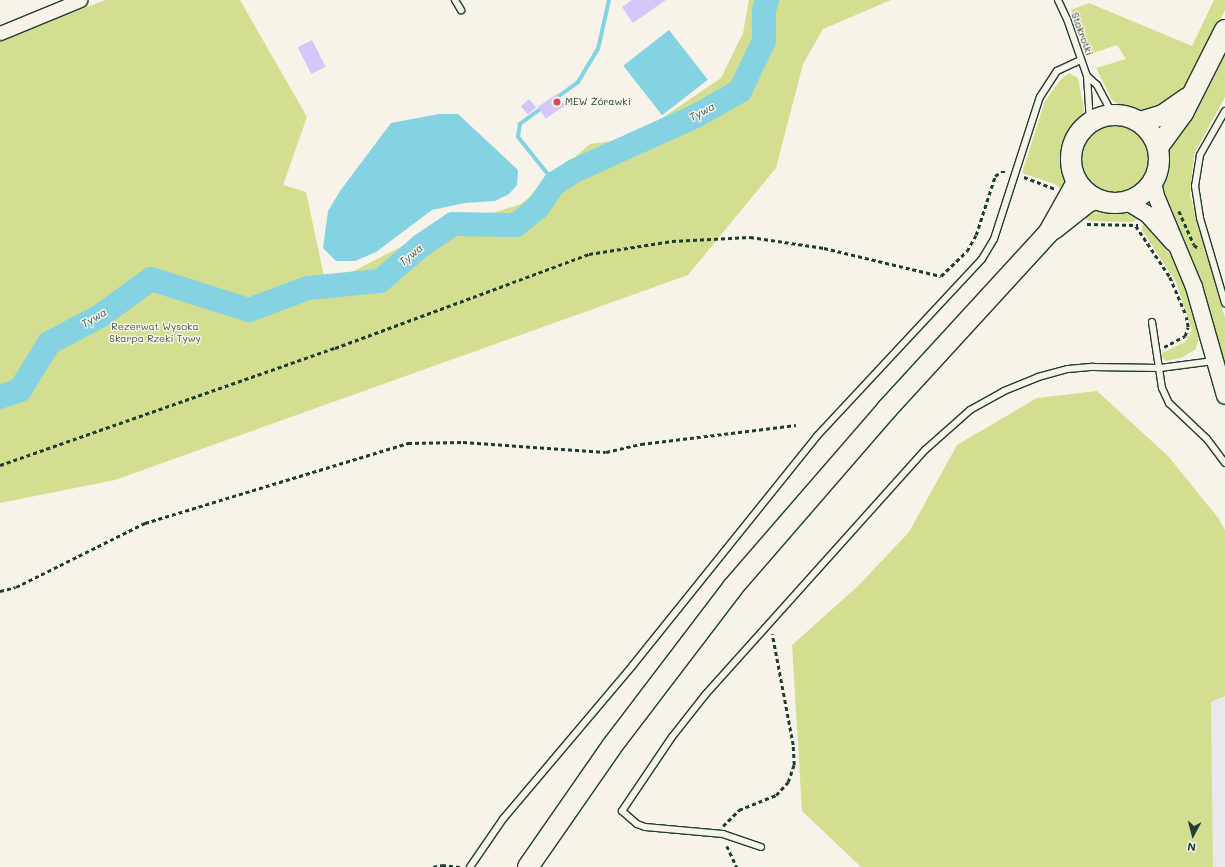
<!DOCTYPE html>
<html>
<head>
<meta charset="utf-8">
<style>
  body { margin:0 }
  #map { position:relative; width:1225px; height:867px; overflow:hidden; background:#f7f3e8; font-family:Mali,sans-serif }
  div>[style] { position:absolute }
  .built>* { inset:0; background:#ece6ed }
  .green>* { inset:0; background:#d3de91 }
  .round { border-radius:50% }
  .water>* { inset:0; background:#85d2e3; transform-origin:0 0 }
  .stream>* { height:4px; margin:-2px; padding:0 2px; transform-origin:2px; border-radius:2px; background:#85d2e3 }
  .river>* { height:24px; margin:-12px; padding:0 12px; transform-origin:12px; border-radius:12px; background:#85d2e3 }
  .building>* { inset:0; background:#d1c7f9; transform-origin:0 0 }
  .path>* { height:2.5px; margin-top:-1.25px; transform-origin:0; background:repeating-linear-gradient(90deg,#1f3d34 0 4px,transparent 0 7px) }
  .roads { filter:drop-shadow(1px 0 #1f3d34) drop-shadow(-1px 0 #1f3d34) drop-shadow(0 1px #1f3d34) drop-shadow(0 -1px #1f3d34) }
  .service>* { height:6px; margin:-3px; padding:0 3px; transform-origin:3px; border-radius:3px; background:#f7f3e8 }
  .minor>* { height:13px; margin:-6.5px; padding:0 6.5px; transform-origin:6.5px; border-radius:6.5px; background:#f7f3e8 }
  .tertiary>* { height:16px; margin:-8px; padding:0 8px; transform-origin:8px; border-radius:8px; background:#f7f3e8 }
  .primary>* { height:20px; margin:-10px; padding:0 10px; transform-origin:10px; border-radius:10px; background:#f7f3e8 }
  .primary>.ring { margin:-10px; padding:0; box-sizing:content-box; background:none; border:20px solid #f7f3e8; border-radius:50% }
  .dots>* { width:11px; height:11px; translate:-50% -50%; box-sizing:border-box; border:2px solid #f7f3e8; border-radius:50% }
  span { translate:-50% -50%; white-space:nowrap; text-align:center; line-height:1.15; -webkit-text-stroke:3px #f7f3e8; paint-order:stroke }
  .street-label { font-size:10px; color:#1f3d34 }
  .poi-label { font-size:10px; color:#1f3d34 }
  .left { translate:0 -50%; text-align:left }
  .park-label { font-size:10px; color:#435d47 }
  .water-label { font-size:11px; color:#335b57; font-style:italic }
  .north { position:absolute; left:1173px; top:815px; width:40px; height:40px; -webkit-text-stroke:3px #f7f3e8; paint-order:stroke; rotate:187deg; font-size:11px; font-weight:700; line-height:16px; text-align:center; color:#1f3d34 }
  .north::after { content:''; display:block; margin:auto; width:14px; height:18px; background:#1f3d34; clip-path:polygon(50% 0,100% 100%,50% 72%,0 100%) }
</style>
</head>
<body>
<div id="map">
  <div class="built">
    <div style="clip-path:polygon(1225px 696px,1225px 867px,1213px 867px,1211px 702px)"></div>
  </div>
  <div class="green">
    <div style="clip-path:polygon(106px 0,240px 0,307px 117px,283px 185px,306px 192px,326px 285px,440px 227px,452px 226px,521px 204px,590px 144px,629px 139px,649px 127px,721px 78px,743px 33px,749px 0,891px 0,823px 29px,803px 64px,776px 168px,688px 275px,115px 480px,0 503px,0 38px)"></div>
    <div style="clip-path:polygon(1214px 0,1225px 0,1225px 10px,1192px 77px,1177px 94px,1162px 110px,1145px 114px,1125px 109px,1112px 100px,1096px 68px,1126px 59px,1117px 45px,1090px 54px,1071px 10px,1089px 3px,1192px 46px)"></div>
    <div style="clip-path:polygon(1225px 52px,1225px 97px,1194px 154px,1190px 195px,1225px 318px,1225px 374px,1160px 183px,1165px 153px)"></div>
    <div style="clip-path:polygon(1069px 73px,1078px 78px,1084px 109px,1082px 119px,1072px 133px,1066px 148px,1068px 177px,1066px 193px,1055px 184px,1022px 173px,1045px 101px,1061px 79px)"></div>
    <div class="round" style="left:1077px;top:121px;width:76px;height:76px"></div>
    <div style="clip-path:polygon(1100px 207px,1129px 210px,1142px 217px,1133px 222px,1089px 221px,1081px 216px)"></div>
    <div style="clip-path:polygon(1147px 221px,1179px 268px,1200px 330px,1196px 349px,1181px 358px,1165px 361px,1162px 356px,1162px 353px,1185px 342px,1192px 330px,1176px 282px,1142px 230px,1142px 226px)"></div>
    <div style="clip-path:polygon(1097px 391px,1168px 456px,1219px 519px,1225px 530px,1225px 696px,1211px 702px,1213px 867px,861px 867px,802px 811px,792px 645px,858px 586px,909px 532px,957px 445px,1037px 398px)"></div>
  </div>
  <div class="water">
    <div style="left:669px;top:30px;width:63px;height:58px;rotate:52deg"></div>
    <div style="clip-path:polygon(439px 114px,458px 114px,518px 170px,517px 185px,509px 194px,495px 201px,465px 203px,432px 210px,376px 252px,355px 261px,336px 261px,323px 248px,328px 211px,340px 191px,391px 123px)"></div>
  </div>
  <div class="stream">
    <div style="left:559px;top:96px;width:24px;rotate:-36deg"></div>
    <div style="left:578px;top:82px;width:39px;rotate:-59deg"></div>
    <div style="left:598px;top:49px;width:50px;rotate:-77.3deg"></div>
    <div style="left:539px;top:110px;width:24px;rotate:144deg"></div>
    <div style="left:520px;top:124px;width:13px;rotate:99deg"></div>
    <div style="left:518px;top:137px;width:59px;rotate:51.2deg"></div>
  </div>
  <div class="river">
    <div style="left:0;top:397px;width:21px;rotate:-19deg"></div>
    <div style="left:20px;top:390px;width:55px;rotate:-58.3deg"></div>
    <div style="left:49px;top:343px;width:58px;rotate:-27.9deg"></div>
    <div style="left:100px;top:316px;width:63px;rotate:-36deg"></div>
    <div style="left:151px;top:279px;width:103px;rotate:17.6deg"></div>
    <div style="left:249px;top:310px;width:63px;rotate:-20.4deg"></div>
    <div style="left:308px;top:288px;width:72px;rotate:-5.6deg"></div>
    <div style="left:380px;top:281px;width:55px;rotate:-40.6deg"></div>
    <div style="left:422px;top:245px;width:37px;rotate:-34deg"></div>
    <div style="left:453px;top:224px;width:63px;rotate:0.9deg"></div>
    <div style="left:516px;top:225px;width:28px;rotate:-39deg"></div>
    <div style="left:538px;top:207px;width:29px;rotate:-55deg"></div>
    <div style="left:555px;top:183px;width:22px;rotate:-32deg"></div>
    <div style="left:574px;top:171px;width:134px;rotate:-24.3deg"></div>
    <div style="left:696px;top:116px;width:51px;rotate:-29.6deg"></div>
    <div style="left:740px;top:91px;width:55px;rotate:-64.4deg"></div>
    <div style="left:764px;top:41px;width:31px;rotate:-90deg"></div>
    <div style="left:764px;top:10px;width:10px;rotate:-73deg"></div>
  </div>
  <div class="building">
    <div style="clip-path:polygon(632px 0,666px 0,633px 23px,622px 7px)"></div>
    <div style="left:312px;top:40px;width:30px;height:16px;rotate:63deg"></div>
    <div style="left:557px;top:94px;width:14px;height:23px;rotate:56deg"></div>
    <div style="left:529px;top:99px;width:11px;height:11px;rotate:49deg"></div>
  </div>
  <div class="path">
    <div style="left:1024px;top:177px;width:34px;rotate:21deg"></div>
    <div style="left:1179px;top:211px;width:37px;rotate:66deg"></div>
    <div style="left:1194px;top:245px;width:7px;rotate:34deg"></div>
    <div style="left:1087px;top:224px;width:51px;rotate:1.1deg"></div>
    <div style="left:1136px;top:226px;width:61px;rotate:56.3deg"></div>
    <div style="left:1170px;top:277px;width:39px;rotate:67deg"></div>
    <div style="left:1164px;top:347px;width:24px;rotate:-28deg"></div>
    <div style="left:1185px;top:336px;width:9px;rotate:-72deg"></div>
    <div style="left:1188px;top:327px;width:10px;rotate:-101deg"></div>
    <div style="left:0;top:465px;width:355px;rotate:-19.3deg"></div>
    <div style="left:335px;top:348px;width:271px;rotate:-20.3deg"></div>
    <div style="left:589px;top:254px;width:84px;rotate:-8.9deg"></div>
    <div style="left:672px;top:241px;width:78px;rotate:-2.9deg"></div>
    <div style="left:750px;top:237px;width:75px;rotate:8.5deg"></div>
    <div style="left:824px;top:248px;width:120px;rotate:13.5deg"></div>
    <div style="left:941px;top:276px;width:36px;rotate:-44deg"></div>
    <div style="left:967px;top:251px;width:18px;rotate:-61deg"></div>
    <div style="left:976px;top:235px;width:62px;rotate:-72.1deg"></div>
    <div style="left:995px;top:176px;width:7px;rotate:-34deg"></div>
    <div style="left:1001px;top:172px;width:6px"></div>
    <div style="left:0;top:591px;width:16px;rotate:-14deg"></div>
    <div style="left:16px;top:587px;width:144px;rotate:-26.4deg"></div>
    <div style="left:145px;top:523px;width:275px;rotate:-16.9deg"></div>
    <div style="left:408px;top:443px;width:55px;rotate:-1deg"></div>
    <div style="left:463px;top:442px;width:143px;rotate:4deg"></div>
    <div style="left:606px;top:452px;width:36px;rotate:-13deg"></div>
    <div style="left:641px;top:444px;width:156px;rotate:-7deg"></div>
    <div style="left:723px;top:826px;width:23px;rotate:-45deg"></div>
    <div style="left:739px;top:810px;width:40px;rotate:-22deg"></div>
    <div style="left:776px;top:795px;width:18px;rotate:-47deg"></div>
    <div style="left:788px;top:782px;width:18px;rotate:-71deg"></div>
    <div style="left:794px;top:765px;width:20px;rotate:-93deg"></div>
    <div style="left:793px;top:745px;width:113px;rotate:-100.7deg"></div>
    <div style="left:727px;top:846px;width:23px;rotate:65deg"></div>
    <div style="left:433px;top:867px;width:9px;rotate:-13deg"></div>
    <div style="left:442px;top:865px;width:18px;rotate:6deg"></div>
  </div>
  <div class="roads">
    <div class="service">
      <div style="left:455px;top:0;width:12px;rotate:59deg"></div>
      <div style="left:1058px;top:0;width:21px;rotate:65deg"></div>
      <div style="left:1067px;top:19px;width:60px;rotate:70.7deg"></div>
      <div style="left:1087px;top:76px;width:46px;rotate:86.3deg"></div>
      <div style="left:1087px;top:76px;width:13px;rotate:42deg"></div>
      <div style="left:1097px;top:85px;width:26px;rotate:62deg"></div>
      <div style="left:1109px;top:108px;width:11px;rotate:34deg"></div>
      <div style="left:1225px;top:111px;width:51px;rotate:119.6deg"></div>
      <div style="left:1200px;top:155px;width:31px;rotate:99deg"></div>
      <div style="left:1195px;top:186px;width:32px;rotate:81deg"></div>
      <div style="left:1200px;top:218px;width:89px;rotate:73.6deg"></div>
      <div style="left:1152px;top:322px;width:67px;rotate:81.4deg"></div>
      <div style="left:1162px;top:388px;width:17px;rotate:65deg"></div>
      <div style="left:1169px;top:403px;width:52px;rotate:43.5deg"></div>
      <div style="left:1207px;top:439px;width:30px;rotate:53deg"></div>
      <div style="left:761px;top:847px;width:40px;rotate:-161.1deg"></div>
      <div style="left:723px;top:834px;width:78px;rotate:-174.9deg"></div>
      <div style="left:645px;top:827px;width:9px;rotate:-159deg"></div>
      <div style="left:637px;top:824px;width:20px;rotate:-139deg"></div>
      <div style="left:622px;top:811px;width:89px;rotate:-56deg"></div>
      <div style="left:672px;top:737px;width:53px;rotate:-51.8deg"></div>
      <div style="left:705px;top:695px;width:329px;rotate:-48.1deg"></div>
      <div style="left:925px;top:450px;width:60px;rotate:-41.6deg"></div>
      <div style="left:970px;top:410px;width:39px;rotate:-29deg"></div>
      <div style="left:1004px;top:391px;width:37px;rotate:-22deg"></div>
      <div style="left:1038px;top:377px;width:31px;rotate:-15deg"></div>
      <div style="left:1068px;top:369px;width:25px;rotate:-5deg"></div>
      <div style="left:1093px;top:367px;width:67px;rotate:0.9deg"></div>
      <div style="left:1160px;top:368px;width:54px;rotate:-7.4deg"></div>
      <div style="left:470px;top:867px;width:58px;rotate:-55.5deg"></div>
      <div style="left:503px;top:819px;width:202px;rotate:-49.8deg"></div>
      <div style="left:633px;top:665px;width:294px;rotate:-51.2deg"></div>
      <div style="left:817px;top:436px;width:242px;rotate:-47deg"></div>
      <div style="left:982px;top:259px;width:23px;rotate:-59deg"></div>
      <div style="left:994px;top:239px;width:149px;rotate:-72.1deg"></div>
      <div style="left:1040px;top:97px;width:31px;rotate:-57deg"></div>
      <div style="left:1057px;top:71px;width:26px;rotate:-25deg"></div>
    </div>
    <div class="minor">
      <div style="left:0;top:33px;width:87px;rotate:-22.4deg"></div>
    </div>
    <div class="tertiary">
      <div style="left:1153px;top:182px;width:14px;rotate:78deg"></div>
      <div style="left:1156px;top:196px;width:99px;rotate:67.3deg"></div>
      <div style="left:1194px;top:287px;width:113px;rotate:74.1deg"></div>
      <div style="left:1127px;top:202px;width:23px;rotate:31deg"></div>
      <div style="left:1147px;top:214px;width:39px;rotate:48deg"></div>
    </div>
    <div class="primary">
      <div class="ring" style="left:1071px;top:115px;width:68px;height:68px"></div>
      <div style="left:1140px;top:122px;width:24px;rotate:-17deg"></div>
      <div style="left:1163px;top:115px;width:29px;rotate:-35deg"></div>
      <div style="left:1158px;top:147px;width:42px;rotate:-53.7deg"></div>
      <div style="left:1183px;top:113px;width:93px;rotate:-63.2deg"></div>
      <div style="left:1054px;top:229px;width:43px;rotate:-38.5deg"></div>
      <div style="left:1088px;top:202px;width:9px;rotate:-21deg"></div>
      <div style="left:528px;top:867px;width:147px;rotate:-55.2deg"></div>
      <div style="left:612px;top:746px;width:200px;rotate:-52.7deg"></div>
      <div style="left:733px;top:587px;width:235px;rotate:-49.1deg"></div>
      <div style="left:887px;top:409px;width:240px;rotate:-47.5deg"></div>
      <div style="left:1049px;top:232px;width:57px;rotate:-60.8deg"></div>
    </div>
  </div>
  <div class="dots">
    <div style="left:557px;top:102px;background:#d1495b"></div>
  </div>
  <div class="street-label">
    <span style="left:1082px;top:34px;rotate:70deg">Stokrotki</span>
  </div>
  <div class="poi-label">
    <span class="left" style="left:565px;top:102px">MEW Żórawki</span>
  </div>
  <div class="park-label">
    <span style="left:155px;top:332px">Rezerwat Wysoka<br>Skarpa Rzeki Tywy</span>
  </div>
  <div class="water-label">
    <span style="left:702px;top:112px;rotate:-29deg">Tywa</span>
    <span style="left:411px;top:255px;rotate:-40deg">Tywa</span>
    <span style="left:94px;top:318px;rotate:-31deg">Tywa</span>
  </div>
  <div class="north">N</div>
</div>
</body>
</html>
